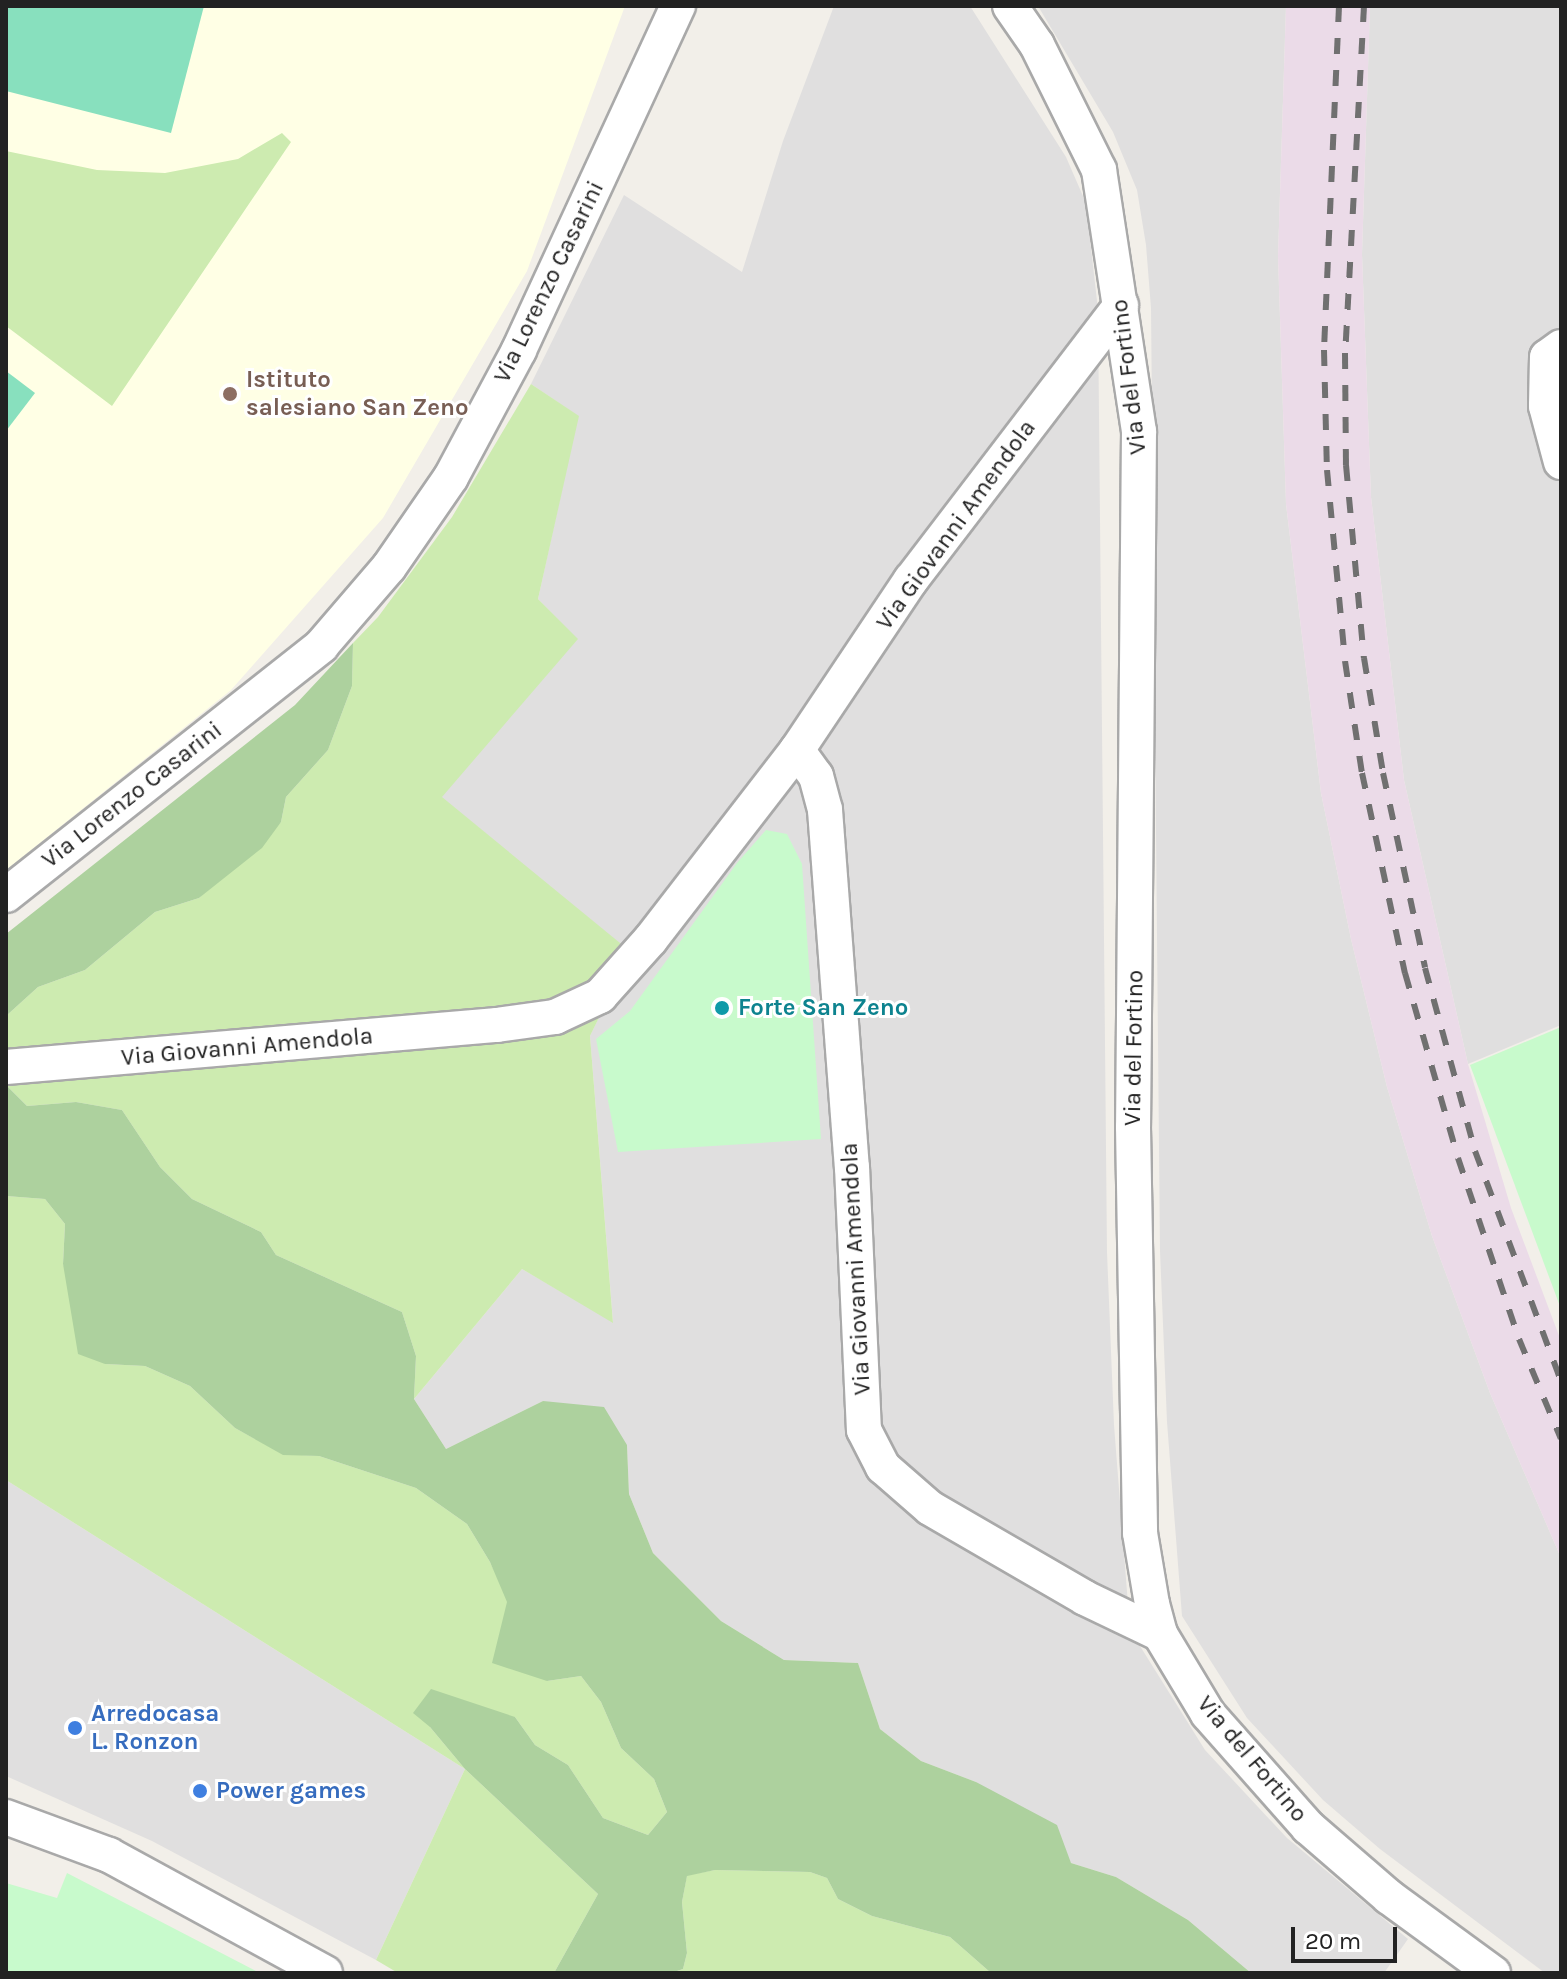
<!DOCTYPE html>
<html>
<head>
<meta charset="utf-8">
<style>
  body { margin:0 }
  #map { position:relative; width:1567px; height:1979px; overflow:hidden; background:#f2efe9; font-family:Karla,sans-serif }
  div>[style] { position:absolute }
  .residential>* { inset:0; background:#e0dfdf }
  .industrial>* { inset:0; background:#ebdbe8 }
  .education>* { inset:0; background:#ffffe5 }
  .grass>* { inset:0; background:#cdebb0 }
  .forest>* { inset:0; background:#add19e }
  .park>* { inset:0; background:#c8facc }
  .pitch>* { inset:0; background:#88e0be }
  .roads { filter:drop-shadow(2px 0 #a9a9a9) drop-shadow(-2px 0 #a9a9a9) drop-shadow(0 2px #a9a9a9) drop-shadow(0 -2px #a9a9a9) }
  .street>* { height:34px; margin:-17px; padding:0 17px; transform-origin:17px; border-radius:17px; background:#fff }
  .rail>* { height:6px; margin-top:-3px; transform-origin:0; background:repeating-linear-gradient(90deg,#707070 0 16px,transparent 0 32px) }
  .dots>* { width:22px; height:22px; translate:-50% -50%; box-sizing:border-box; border:4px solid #fff; border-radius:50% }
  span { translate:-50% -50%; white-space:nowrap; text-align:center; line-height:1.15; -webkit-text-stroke:6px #fff; paint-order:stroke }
  .street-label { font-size:24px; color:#222 }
  .education-label { font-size:24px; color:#785e54; font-weight:700 }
  .left { translate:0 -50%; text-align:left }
  .culture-label { font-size:24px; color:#0d838f; font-weight:700 }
  .shop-label { font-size:24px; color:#366cbe; font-weight:700 }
  .frame { position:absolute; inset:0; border:8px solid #222; pointer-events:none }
  .scale { position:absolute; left:1291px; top:1927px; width:106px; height:36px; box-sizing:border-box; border:4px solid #222; border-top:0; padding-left:10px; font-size:24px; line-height:28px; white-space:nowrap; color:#222; -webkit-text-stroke:6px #fff; paint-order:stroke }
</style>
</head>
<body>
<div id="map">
  <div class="residential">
    <div style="clip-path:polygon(834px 6px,970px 6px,1066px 157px,1086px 203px,1098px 310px,1107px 1252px,1114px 1425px,1130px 1630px,1205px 1750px,1287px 1838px,1408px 1939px,1384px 1973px,1251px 1973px,1188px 1920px,1116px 1877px,1071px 1863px,976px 1782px,921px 1761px,880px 1729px,858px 1663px,784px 1660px,721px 1621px,653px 1553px,629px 1494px,627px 1445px,543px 1401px,446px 1449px,414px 1399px,522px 1269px,613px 1322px,590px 1036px,630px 952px,441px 797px,577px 639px,538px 599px,578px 416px,531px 384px,624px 195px,742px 272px,783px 141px)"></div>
    <div style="clip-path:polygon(1038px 6px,1286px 6px,1278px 256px,1286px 504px,1321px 793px,1351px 939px,1387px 1087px,1432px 1236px,1490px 1393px,1561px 1558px,1561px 1973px,1545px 1973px,1380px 1849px,1323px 1800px,1247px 1718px,1182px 1616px,1167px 1422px,1160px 1251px,1151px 308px,1146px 245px,1137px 190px,1113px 132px)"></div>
    <div style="clip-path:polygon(1370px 6px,1561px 6px,1561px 1025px,1468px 1064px,1404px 780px,1371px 497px,1362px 254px)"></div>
    <div style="clip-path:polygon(6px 1480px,465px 1769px,376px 1960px,152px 1841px,6px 1776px)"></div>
  </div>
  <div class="industrial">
    <div style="clip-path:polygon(1286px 6px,1370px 6px,1362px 254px,1371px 497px,1404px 780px,1468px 1064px,1511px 1208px,1561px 1341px,1561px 1558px,1490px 1393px,1432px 1236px,1387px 1087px,1351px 939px,1321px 793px,1286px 504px,1278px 256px)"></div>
  </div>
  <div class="education">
    <div style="clip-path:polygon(6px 6px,625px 6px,527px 271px,383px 518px,231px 690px,6px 870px)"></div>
  </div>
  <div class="grass">
    <div style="clip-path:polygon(282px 133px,291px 142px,112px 406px,6px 326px,6px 151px,97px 170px,165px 173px,238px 159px)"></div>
    <div style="clip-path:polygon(531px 384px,579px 416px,538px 599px,578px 639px,442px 797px,631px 952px,590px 1036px,613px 1323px,522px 1269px,414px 1399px,416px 1356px,402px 1312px,276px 1255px,261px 1232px,192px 1199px,160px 1167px,122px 1110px,76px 1102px,27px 1106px,6px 1085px,6px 1016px,38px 987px,85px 970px,155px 912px,199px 898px,281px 822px,286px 797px,328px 750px,352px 686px,353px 643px,378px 617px,452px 517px)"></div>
    <div style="clip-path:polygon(6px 1196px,45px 1199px,65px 1224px,63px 1264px,105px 1364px,145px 1366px,190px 1386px,235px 1428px,283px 1454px,319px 1456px,416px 1488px,467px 1524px,490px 1562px,547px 1681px,581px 1676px,601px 1702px,621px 1748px,654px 1779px,667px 1812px,648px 1835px,603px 1818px,568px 1765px,535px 1745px,515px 1717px,430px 1727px,465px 1769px,598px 1894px,554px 1973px,398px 1973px,376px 1960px,465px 1769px,6px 1480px)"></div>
    <div style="clip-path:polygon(715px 1870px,810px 1872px,827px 1878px,838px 1899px,872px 1916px,950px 1937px,991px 1973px,671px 1973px,683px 1969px,687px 1953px,682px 1902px,687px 1875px)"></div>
  </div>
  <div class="forest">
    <div style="clip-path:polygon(353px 643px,352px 686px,328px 750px,286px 797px,281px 822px,262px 848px,199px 898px,155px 912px,85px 970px,38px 987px,6px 1016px,6px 934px,295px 705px)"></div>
    <div style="clip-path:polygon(6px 1085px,27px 1106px,76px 1102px,122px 1110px,160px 1167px,192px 1199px,261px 1232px,276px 1255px,402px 1312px,416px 1356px,414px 1399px,446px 1449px,543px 1401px,604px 1407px,627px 1445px,629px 1494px,653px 1553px,721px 1621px,784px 1660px,858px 1663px,880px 1729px,921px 1761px,976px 1782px,1057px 1825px,1071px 1863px,1116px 1877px,1188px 1920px,1251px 1973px,991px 1973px,950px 1937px,872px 1916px,838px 1899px,827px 1878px,810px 1872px,715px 1870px,687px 1876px,682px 1902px,687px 1953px,683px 1969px,671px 1973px,554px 1973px,598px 1894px,465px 1769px,430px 1727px,413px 1713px,431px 1689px,515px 1717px,535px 1745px,568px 1765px,603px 1818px,648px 1835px,667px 1812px,654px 1779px,621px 1748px,601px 1702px,581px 1676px,547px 1681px,492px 1663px,507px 1602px,490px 1562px,467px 1524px,416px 1488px,319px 1456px,283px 1455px,235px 1428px,190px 1386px,145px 1366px,105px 1364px,78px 1354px,63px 1264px,65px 1224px,45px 1199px,6px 1196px)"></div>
  </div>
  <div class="park">
    <div style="clip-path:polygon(766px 830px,787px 834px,802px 864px,821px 1139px,618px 1152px,596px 1039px,630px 1011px,737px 863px)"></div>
    <div style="clip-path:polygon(1561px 1027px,1561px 1309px,1470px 1065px)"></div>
    <div style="clip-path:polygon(67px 1873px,260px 1973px,6px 1973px,6px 1883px,57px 1898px)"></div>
  </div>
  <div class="pitch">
    <div style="clip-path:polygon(6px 6px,204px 6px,171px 133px,6px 91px)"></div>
    <div style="clip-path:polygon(6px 371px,35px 393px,6px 431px)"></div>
  </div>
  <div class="roads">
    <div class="street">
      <div style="left:1010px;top:6px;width:47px;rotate:55.3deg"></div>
      <div style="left:1037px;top:45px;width:140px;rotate:63.6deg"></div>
      <div style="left:1099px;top:170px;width:264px;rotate:81.3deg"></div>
      <div style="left:1139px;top:431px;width:696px;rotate:90.49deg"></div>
      <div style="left:1133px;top:1127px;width:406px;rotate:89deg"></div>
      <div style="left:1140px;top:1533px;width:72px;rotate:80.4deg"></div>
      <div style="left:1152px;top:1604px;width:31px;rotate:75deg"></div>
      <div style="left:1160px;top:1634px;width:93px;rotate:59deg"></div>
      <div style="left:1208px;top:1714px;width:151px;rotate:48.5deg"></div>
      <div style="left:1308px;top:1827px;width:107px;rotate:40.8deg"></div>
      <div style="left:1389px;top:1897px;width:129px;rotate:36.2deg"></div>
      <div style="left:1561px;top:347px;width:17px;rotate:144deg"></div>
      <div style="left:1547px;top:357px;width:49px;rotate:91.2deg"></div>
      <div style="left:1546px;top:406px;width:58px;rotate:75deg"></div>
      <div style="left:797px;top:750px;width:32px;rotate:54deg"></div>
      <div style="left:816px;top:776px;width:35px;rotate:75deg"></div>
      <div style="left:825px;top:810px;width:358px;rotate:85.7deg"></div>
      <div style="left:852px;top:1167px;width:263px;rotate:87.4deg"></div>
      <div style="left:864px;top:1430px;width:42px;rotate:62.8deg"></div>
      <div style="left:883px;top:1467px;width:62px;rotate:41.1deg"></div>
      <div style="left:930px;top:1508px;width:179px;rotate:30.1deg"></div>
      <div style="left:1085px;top:1598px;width:83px;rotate:25.6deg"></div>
      <div style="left:6px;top:895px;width:402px;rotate:-38.3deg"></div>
      <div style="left:321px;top:646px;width:104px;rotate:-49.3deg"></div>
      <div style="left:389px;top:567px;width:109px;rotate:-55.4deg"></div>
      <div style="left:451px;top:477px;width:144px;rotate:-61.8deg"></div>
      <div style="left:519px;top:350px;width:379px;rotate:-65.2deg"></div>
      <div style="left:6px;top:1067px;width:493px;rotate:-4.9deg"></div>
      <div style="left:497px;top:1025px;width:59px;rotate:-7.9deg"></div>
      <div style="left:555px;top:1017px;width:50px;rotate:-25deg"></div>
      <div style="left:600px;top:996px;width:76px;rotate:-48.2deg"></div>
      <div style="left:651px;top:939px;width:239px;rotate:-52.3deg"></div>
      <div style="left:797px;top:750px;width:205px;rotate:-56.2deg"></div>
      <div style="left:911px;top:580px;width:346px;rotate:-52.6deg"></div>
      <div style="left:6px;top:1817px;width:110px;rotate:20.3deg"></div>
      <div style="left:109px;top:1855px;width:246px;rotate:28.6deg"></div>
    </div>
  </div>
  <div class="rail">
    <div style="left:1339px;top:6px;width:344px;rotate:92.5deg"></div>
    <div style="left:1324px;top:350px;width:120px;rotate:88.6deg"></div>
    <div style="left:1327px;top:470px;width:192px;rotate:84.6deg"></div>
    <div style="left:1345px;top:661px;width:113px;rotate:81.4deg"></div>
    <div style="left:1362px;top:773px;width:205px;rotate:77.9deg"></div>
    <div style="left:1405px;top:973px;width:192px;rotate:74deg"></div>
    <div style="left:1458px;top:1158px;width:191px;rotate:71.4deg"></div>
    <div style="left:1519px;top:1339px;width:108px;rotate:67.2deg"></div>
    <div style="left:1364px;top:6px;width:348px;rotate:93.1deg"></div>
    <div style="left:1345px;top:353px;width:112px;rotate:89.5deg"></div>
    <div style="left:1346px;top:465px;width:194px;rotate:84.7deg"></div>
    <div style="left:1364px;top:658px;width:117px;rotate:80.6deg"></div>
    <div style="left:1383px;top:773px;width:199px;rotate:77.8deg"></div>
    <div style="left:1425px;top:968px;width:190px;rotate:74.7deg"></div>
    <div style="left:1475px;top:1151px;width:246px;rotate:69.5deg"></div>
  </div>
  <div class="dots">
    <div style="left:230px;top:394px;background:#8d6e63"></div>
    <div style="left:722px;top:1008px;background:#0f9aa8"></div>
    <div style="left:75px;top:1728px;background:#3f7fe0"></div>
    <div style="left:200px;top:1791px;background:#3f7fe0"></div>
  </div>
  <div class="street-label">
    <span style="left:549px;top:282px;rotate:-64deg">Via Lorenzo Casarini</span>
    <span style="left:1129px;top:377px;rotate:-97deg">Via del Fortino</span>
    <span style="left:956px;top:525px;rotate:-54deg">Via Giovanni Amendola</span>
    <span style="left:132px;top:795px;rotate:-38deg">Via Lorenzo Casarini</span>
    <span style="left:247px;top:1047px;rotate:-5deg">Via Giovanni Amendola</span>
    <span style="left:1134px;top:1048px;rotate:-89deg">Via del Fortino</span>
    <span style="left:856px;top:1269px;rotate:-93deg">Via Giovanni Amendola</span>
    <span style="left:1252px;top:1759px;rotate:50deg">Via del Fortino</span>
  </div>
  <div class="education-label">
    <span class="left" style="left:246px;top:394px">Istituto<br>salesiano San Zeno</span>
  </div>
  <div class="culture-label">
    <span class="left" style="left:738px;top:1008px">Forte San Zeno</span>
  </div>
  <div class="shop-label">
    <span class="left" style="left:91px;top:1728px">Arredocasa<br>L. Ronzon</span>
    <span class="left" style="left:216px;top:1791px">Power games</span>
  </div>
  <div class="frame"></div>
  <div class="scale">20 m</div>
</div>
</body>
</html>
